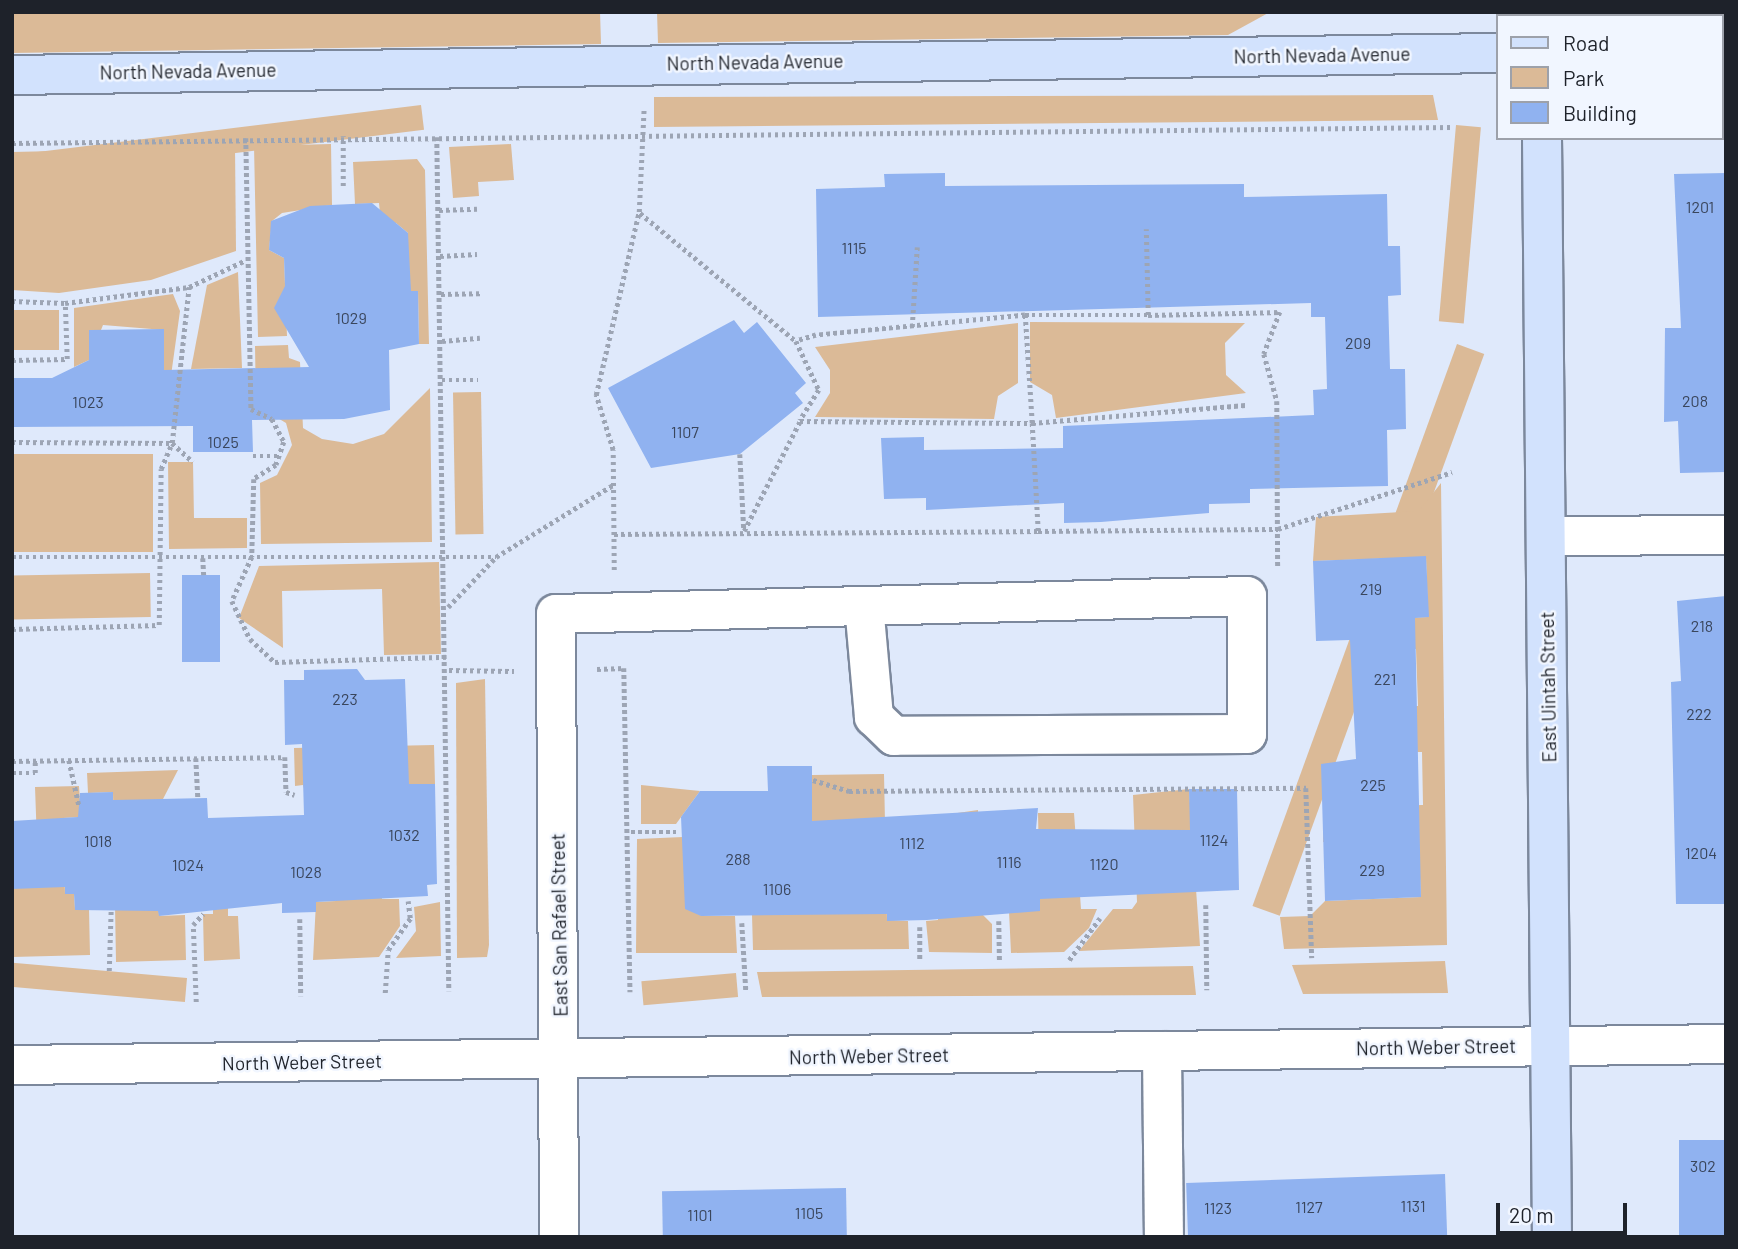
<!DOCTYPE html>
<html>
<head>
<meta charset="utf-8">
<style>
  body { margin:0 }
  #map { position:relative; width:1738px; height:1249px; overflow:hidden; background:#dfe9fb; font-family:Barlow,sans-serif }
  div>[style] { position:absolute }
  .green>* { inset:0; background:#dbba97; transform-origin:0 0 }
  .building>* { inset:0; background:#90b2f0; transform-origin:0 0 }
  .path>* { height:4.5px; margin-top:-2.25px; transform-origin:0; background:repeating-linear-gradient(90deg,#9da5b4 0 3.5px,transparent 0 7px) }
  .roads { filter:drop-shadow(2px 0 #7c889c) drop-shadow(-2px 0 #7c889c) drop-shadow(0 2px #7c889c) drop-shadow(0 -2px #7c889c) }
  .minor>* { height:38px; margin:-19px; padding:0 19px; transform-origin:19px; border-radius:19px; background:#fff }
  .major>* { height:38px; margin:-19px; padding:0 19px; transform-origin:19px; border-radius:19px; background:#d2e2fd }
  span { translate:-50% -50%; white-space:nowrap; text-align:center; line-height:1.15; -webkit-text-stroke:5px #f1f6ff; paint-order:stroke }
  .number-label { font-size:16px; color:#3a465c }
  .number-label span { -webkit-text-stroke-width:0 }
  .street-label { font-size:19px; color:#1e222a }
  .frame { position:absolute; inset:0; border:14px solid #1e222a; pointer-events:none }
  .legend { position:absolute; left:1496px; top:14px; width:228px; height:126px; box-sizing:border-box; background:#f1f6ff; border:2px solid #9da1aa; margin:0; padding:9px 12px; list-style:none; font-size:21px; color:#1e222a }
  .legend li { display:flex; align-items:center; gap:14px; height:35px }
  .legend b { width:35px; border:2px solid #9da1aa }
  .scale { position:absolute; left:1496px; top:1203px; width:131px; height:32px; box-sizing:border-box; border:4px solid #1e222a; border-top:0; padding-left:9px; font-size:21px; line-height:24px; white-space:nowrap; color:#1e222a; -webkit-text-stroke:5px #f1f6ff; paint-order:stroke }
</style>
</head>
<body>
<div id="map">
  <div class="green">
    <div style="clip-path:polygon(12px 12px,600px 12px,601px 44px,12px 53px)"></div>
    <div style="clip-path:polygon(657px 12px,1270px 12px,1228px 35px,658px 43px)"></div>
    <div style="clip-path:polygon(1630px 12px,1726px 12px,1726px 27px,1722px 16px)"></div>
    <div style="clip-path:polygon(1433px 95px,1438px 120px,654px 127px,654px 97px)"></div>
    <div style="left:421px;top:105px;width:25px;height:409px;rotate:83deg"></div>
    <div style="left:1456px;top:125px;width:25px;height:197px;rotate:5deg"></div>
    <div style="clip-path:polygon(331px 144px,332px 205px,282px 213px,272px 221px,269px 250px,284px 258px,287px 336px,258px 337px,254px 146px)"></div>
    <div style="clip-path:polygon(511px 144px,514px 180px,478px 182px,479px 196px,453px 198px,449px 147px)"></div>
    <div style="clip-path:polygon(235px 147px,236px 251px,151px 280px,59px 293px,12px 290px,12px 152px)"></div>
    <div style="clip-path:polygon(417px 159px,425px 170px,429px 344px,419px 344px,418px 291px,402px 291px,408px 233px,396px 223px,381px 224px,379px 203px,355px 204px,353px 162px)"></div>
    <div style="clip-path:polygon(238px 272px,242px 368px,191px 369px,207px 285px)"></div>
    <div style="clip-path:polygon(173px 294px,180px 311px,164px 426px,164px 330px,103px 325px,89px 360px,74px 367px,74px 308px)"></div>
    <div style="left:12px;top:310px;width:47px;height:40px"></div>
    <div style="clip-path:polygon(1030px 322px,1245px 323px,1225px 343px,1226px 375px,1246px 393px,1056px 418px,1052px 395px,1030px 382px)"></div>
    <div style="clip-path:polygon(1018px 323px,1018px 383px,998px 396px,994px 419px,815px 417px,830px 393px,830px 370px,815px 347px)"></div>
    <div style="left:1457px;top:344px;width:29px;height:598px;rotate:20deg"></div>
    <div style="clip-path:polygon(288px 345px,289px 358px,300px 362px,303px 428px,322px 439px,353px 444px,384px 434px,430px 388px,432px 542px,261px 544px,260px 483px,277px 475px,292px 445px,286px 423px,256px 405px,255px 346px)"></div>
    <div style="left:481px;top:392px;width:142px;height:28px;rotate:89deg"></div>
    <div style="left:12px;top:454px;width:141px;height:98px"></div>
    <div style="clip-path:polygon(168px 462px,193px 462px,194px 518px,247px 518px,247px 548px,169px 549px)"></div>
    <div style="clip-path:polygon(1441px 483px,1447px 945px,1284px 949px,1280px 917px,1310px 916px,1325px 901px,1421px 897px,1418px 839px,1323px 842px,1324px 807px,1423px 805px,1422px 752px,1401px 752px,1354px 709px,1418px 706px,1416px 649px,1351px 652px,1357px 620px,1428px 617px,1426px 557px,1313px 561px,1316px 517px,1419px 511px)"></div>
    <div style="clip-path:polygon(439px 562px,441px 654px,384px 655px,382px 589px,282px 591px,283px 648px,239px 618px,259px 566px)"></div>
    <div style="left:150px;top:573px;width:44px;height:138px;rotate:89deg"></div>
    <div style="clip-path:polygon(485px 679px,489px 945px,487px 957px,457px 958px,456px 683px)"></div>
    <div style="clip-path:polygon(434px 745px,435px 784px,371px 785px,382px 899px,399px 899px,400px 926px,379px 957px,313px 960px,316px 902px,336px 901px,303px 785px,295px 786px,294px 748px)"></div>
    <div style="clip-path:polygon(178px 770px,163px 799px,156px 837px,159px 916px,185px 915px,186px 960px,116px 962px,113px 792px,88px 793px,87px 773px)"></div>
    <div style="clip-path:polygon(884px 774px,887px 920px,908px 921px,909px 949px,753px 950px,752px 915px,812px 821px,812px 775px)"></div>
    <div style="clip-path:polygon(641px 785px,700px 791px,676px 824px,641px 824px)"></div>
    <div style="clip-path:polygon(79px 786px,81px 817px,63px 818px,65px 894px,74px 894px,75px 909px,89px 909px,90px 955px,12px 957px,12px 889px,38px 870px,35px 787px)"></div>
    <div style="clip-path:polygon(1189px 789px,1200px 946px,1079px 951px,1113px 909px,1132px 909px,1137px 902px,1133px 795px)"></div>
    <div style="clip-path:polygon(978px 810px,982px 914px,992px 924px,992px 953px,929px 952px,926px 921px,938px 920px,937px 816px)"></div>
    <div style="clip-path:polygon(1038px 813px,1074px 813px,1081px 909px,1097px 909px,1089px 928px,1064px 952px,1011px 953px,1009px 911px,1040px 910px)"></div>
    <div style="clip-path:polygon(683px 837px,701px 916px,735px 916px,737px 953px,636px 953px,637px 839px)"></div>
    <div style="clip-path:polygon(228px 892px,228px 916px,238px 916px,240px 959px,204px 961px,203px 914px,213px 914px,213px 893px)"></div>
    <div style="clip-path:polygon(440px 902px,441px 956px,396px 958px,416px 931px,414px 907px)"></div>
    <div style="clip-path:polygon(1445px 961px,1448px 993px,1303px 994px,1292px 965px)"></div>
    <div style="clip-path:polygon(1193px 966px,1196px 995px,762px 997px,757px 972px)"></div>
    <div style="left:736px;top:973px;width:24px;height:95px;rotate:85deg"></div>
    <div style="left:187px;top:978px;width:24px;height:175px;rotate:95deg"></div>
  </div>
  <div class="building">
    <div style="clip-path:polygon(945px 173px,945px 186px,1244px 184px,1244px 197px,1387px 194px,1388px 246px,1400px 246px,1401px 295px,1388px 296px,1390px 369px,1405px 369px,1406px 429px,1387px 430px,1388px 486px,1250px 489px,1250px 503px,1209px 504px,1209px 513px,1101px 522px,1064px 523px,1064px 503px,926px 510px,926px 498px,884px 499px,881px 438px,924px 437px,924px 450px,1063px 448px,1063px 426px,1314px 415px,1313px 390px,1327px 389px,1325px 317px,1311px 317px,1311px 303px,818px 317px,816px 189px,885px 187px,884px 174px)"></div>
    <div style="clip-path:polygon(1726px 173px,1726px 472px,1680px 473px,1678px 421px,1664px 422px,1665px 328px,1681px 328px,1674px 174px)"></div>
    <div style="clip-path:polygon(372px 203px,408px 233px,411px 291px,418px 291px,419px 344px,389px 350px,390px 410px,344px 419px,252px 420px,253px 452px,193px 452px,193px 426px,12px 427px,12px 378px,52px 378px,89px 360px,89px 330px,164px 329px,164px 370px,309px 367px,274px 308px,285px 286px,284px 258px,269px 250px,271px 221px,310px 206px)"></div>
    <div style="clip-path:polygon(734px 320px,744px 333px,757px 322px,806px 383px,795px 393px,803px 403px,740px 454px,651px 468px,608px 388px)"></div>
    <div style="clip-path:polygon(1426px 556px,1429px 617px,1415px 618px,1421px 897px,1325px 901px,1321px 764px,1356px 759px,1350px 640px,1316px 641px,1313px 561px)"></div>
    <div style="left:182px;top:575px;width:38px;height:87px"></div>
    <div style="clip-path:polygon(1726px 596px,1726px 904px,1676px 904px,1671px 682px,1681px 681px,1677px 601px)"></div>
    <div style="clip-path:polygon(357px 669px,365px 680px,405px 679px,409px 784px,435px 784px,437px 884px,427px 885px,428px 896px,316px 902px,316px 912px,282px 913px,282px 903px,159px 916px,158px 911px,75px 910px,74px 894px,65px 894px,65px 887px,12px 889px,12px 821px,78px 817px,80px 793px,113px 792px,113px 800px,207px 798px,208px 818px,304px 815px,302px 744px,285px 745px,284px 680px,304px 680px,304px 670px)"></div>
    <div style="clip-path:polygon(767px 766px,812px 766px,812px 821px,1038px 808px,1036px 829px,1190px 830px,1189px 789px,1237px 789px,1239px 890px,1040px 899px,1040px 911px,927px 920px,887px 921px,887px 914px,701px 916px,685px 909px,681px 817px,700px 791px,768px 791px)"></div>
    <div style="left:1679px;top:1140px;width:47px;height:97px"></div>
    <div style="left:1445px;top:1174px;width:63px;height:259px;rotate:88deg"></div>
    <div style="left:846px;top:1188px;width:49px;height:184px;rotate:89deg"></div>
  </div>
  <div class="path">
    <div style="left:437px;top:137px;width:854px;rotate:89.19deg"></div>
    <div style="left:246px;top:138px;width:271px;rotate:88.9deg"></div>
    <div style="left:251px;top:409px;width:23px;rotate:25deg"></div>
    <div style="left:272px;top:419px;width:26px;rotate:62deg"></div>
    <div style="left:284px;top:442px;width:24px;rotate:109deg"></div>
    <div style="left:276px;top:465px;width:26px;rotate:148deg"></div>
    <div style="left:254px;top:479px;width:78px;rotate:91.5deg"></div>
    <div style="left:252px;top:557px;width:48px;rotate:114.4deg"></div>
    <div style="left:232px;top:601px;width:42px;rotate:64.7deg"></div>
    <div style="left:250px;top:639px;width:34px;rotate:43deg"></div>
    <div style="left:275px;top:662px;width:173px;rotate:-1.7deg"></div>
    <div style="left:12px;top:143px;width:1440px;rotate:-0.64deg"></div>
    <div style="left:343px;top:186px;width:50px;rotate:-90deg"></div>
    <div style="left:439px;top:210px;width:38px;rotate:-2deg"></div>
    <div style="left:640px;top:213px;width:202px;rotate:39.4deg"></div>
    <div style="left:440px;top:256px;width:37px;rotate:-3deg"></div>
    <div style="left:441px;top:294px;width:39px;rotate:-1deg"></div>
    <div style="left:12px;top:301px;width:53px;rotate:2.2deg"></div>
    <div style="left:65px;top:303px;width:125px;rotate:-7.4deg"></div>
    <div style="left:189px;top:287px;width:63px;rotate:-25.3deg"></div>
    <div style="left:1025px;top:315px;width:123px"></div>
    <div style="left:1148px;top:315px;width:86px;rotate:-91.3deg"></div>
    <div style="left:1148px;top:315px;width:132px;rotate:-1.3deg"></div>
    <div style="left:1280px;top:312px;width:45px;rotate:110.9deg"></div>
    <div style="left:1264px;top:354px;width:49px;rotate:74.5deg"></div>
    <div style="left:1277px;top:401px;width:165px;rotate:89.7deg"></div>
    <div style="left:912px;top:327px;width:80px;rotate:-86.4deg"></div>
    <div style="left:442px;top:341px;width:38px;rotate:-5deg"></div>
    <div style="left:12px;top:360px;width:55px;rotate:-1deg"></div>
    <div style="left:67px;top:359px;width:56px;rotate:-92deg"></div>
    <div style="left:442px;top:380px;width:36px"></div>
    <div style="left:12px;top:442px;width:160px;rotate:0.4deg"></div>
    <div style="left:172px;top:443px;width:28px;rotate:42deg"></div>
    <div style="left:740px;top:454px;width:76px;rotate:87deg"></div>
    <div style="left:253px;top:456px;width:28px"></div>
    <div style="left:744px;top:531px;width:123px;rotate:-63deg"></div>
    <div style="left:1038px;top:531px;width:240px;rotate:-0.5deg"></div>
    <div style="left:1278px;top:529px;width:183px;rotate:-18.1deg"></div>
    <div style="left:614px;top:534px;width:424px;rotate:-0.4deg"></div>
    <div style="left:1038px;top:531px;width:108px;rotate:-93.2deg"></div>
    <div style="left:1032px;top:423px;width:108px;rotate:-93.7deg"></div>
    <div style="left:1025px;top:315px;width:210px;rotate:174.5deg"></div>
    <div style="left:816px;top:335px;width:21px;rotate:163deg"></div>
    <div style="left:796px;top:341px;width:54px;rotate:64.9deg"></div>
    <div style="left:819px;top:390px;width:36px;rotate:122deg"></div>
    <div style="left:800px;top:421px;width:232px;rotate:0.5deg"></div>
    <div style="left:1032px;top:423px;width:214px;rotate:-4.8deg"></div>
    <div style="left:12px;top:557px;width:484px"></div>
    <div style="left:203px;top:558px;width:17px;rotate:87deg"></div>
    <div style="left:614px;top:570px;width:120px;rotate:-90.5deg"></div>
    <div style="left:613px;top:450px;width:58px;rotate:-107.2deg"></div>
    <div style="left:596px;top:395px;width:188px;rotate:-76.8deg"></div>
    <div style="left:639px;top:212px;width:105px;rotate:-87.3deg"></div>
    <div style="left:448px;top:607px;width:69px;rotate:-46.2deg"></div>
    <div style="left:496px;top:557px;width:137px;rotate:-31.6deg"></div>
    <div style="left:12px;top:629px;width:147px;rotate:-1.6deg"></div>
    <div style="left:159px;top:625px;width:156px;rotate:-89.3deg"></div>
    <div style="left:161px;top:469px;width:28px;rotate:-67deg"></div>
    <div style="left:172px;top:443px;width:157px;rotate:-83.8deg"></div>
    <div style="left:597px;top:669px;width:27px;rotate:-2deg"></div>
    <div style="left:624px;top:668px;width:324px;rotate:88.9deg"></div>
    <div style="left:449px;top:670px;width:65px;rotate:0.9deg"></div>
    <div style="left:196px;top:758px;width:40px;rotate:87.1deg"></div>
    <div style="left:69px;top:760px;width:46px;rotate:77.5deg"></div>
    <div style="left:12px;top:761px;width:273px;rotate:-0.8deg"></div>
    <div style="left:285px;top:757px;width:35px;rotate:88deg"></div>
    <div style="left:286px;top:792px;width:9px;rotate:18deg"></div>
    <div style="left:12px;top:773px;width:23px"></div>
    <div style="left:35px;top:773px;width:12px;rotate:-90deg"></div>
    <div style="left:813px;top:780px;width:38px;rotate:17deg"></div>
    <div style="left:849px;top:791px;width:457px;rotate:-0.4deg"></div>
    <div style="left:1306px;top:788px;width:170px;rotate:88deg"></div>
    <div style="left:631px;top:832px;width:45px"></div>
    <div style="left:1206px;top:905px;width:85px;rotate:89.3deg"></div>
    <div style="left:300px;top:919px;width:77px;rotate:89.3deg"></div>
    <div style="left:999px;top:921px;width:39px;rotate:89deg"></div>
    <div style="left:742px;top:923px;width:68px;rotate:86.6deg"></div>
    <div style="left:920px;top:927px;width:34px;rotate:90deg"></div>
    <div style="left:1069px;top:960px;width:52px;rotate:-53.6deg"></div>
    <div style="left:109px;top:971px;width:62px;rotate:-88.2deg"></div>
    <div style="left:385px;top:993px;width:43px;rotate:-86deg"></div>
    <div style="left:388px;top:950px;width:39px;rotate:-55deg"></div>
    <div style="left:410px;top:918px;width:17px;rotate:-97deg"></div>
    <div style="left:196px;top:1002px;width:77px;rotate:-92.2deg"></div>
    <div style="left:193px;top:925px;width:15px;rotate:-48deg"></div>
  </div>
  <div class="roads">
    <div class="minor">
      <div style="left:1546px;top:536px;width:180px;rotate:-0.3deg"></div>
      <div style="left:1162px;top:1051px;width:186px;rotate:89.4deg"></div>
      <div style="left:12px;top:1065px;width:1714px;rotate:-0.7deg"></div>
      <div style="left:559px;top:1237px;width:623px;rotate:-90.28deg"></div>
      <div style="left:556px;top:614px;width:691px;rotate:-1.49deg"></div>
      <div style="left:1247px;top:596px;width:138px;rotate:90deg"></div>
      <div style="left:1247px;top:734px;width:353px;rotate:179.7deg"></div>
      <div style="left:894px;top:736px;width:28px;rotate:-136deg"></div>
      <div style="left:874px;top:717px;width:111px;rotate:-95.1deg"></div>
    </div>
    <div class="major">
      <div style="left:1541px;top:12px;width:4px;rotate:90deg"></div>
      <div style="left:1722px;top:51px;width:4px"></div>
      <div style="left:12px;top:75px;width:1486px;rotate:-0.85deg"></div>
      <div style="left:1542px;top:138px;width:1099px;rotate:89.48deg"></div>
    </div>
  </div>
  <div class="number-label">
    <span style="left:1700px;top:207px">1201</span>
    <span style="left:854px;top:248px">1115</span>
    <span style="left:351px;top:318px">1029</span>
    <span style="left:1358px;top:343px">209</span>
    <span style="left:1695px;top:401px">208</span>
    <span style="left:88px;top:402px">1023</span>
    <span style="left:685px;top:432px">1107</span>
    <span style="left:223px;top:442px">1025</span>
    <span style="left:1371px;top:589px">219</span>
    <span style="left:1702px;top:626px">218</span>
    <span style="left:1385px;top:679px">221</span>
    <span style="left:345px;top:699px">223</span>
    <span style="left:1699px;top:714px">222</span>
    <span style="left:1373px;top:785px">225</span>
    <span style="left:404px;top:835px">1032</span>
    <span style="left:1214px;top:840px">1124</span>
    <span style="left:98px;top:841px">1018</span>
    <span style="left:912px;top:843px">1112</span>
    <span style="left:1701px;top:853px">1204</span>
    <span style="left:738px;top:859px">288</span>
    <span style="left:1009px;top:862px">1116</span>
    <span style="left:1104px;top:864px">1120</span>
    <span style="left:188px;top:865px">1024</span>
    <span style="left:1372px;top:870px">229</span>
    <span style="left:306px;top:872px">1028</span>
    <span style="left:777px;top:889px">1106</span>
    <span style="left:1703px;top:1166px">302</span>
    <span style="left:1413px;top:1206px">1131</span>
    <span style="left:1309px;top:1207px">1127</span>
    <span style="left:1218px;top:1208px">1123</span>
    <span style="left:809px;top:1213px">1105</span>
    <span style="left:700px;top:1215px">1101</span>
  </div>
  <div class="street-label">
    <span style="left:1322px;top:55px;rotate:-1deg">North Nevada Avenue</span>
    <span style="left:755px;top:62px;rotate:-1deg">North Nevada Avenue</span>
    <span style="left:188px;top:71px;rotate:-1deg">North Nevada Avenue</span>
    <span style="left:1548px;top:687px;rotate:-91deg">East Uintah Street</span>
    <span style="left:559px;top:925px;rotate:-91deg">East San Rafael Street</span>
    <span style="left:1436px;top:1047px;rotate:-1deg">North Weber Street</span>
    <span style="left:869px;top:1056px;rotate:-1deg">North Weber Street</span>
    <span style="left:302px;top:1062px;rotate:-1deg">North Weber Street</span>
  </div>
  <div class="frame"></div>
  <ul class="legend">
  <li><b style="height:9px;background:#d2e2fd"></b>Road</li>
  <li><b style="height:19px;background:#dbba97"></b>Park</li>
  <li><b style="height:19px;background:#90b2f0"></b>Building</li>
  </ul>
  <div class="scale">20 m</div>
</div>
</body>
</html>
